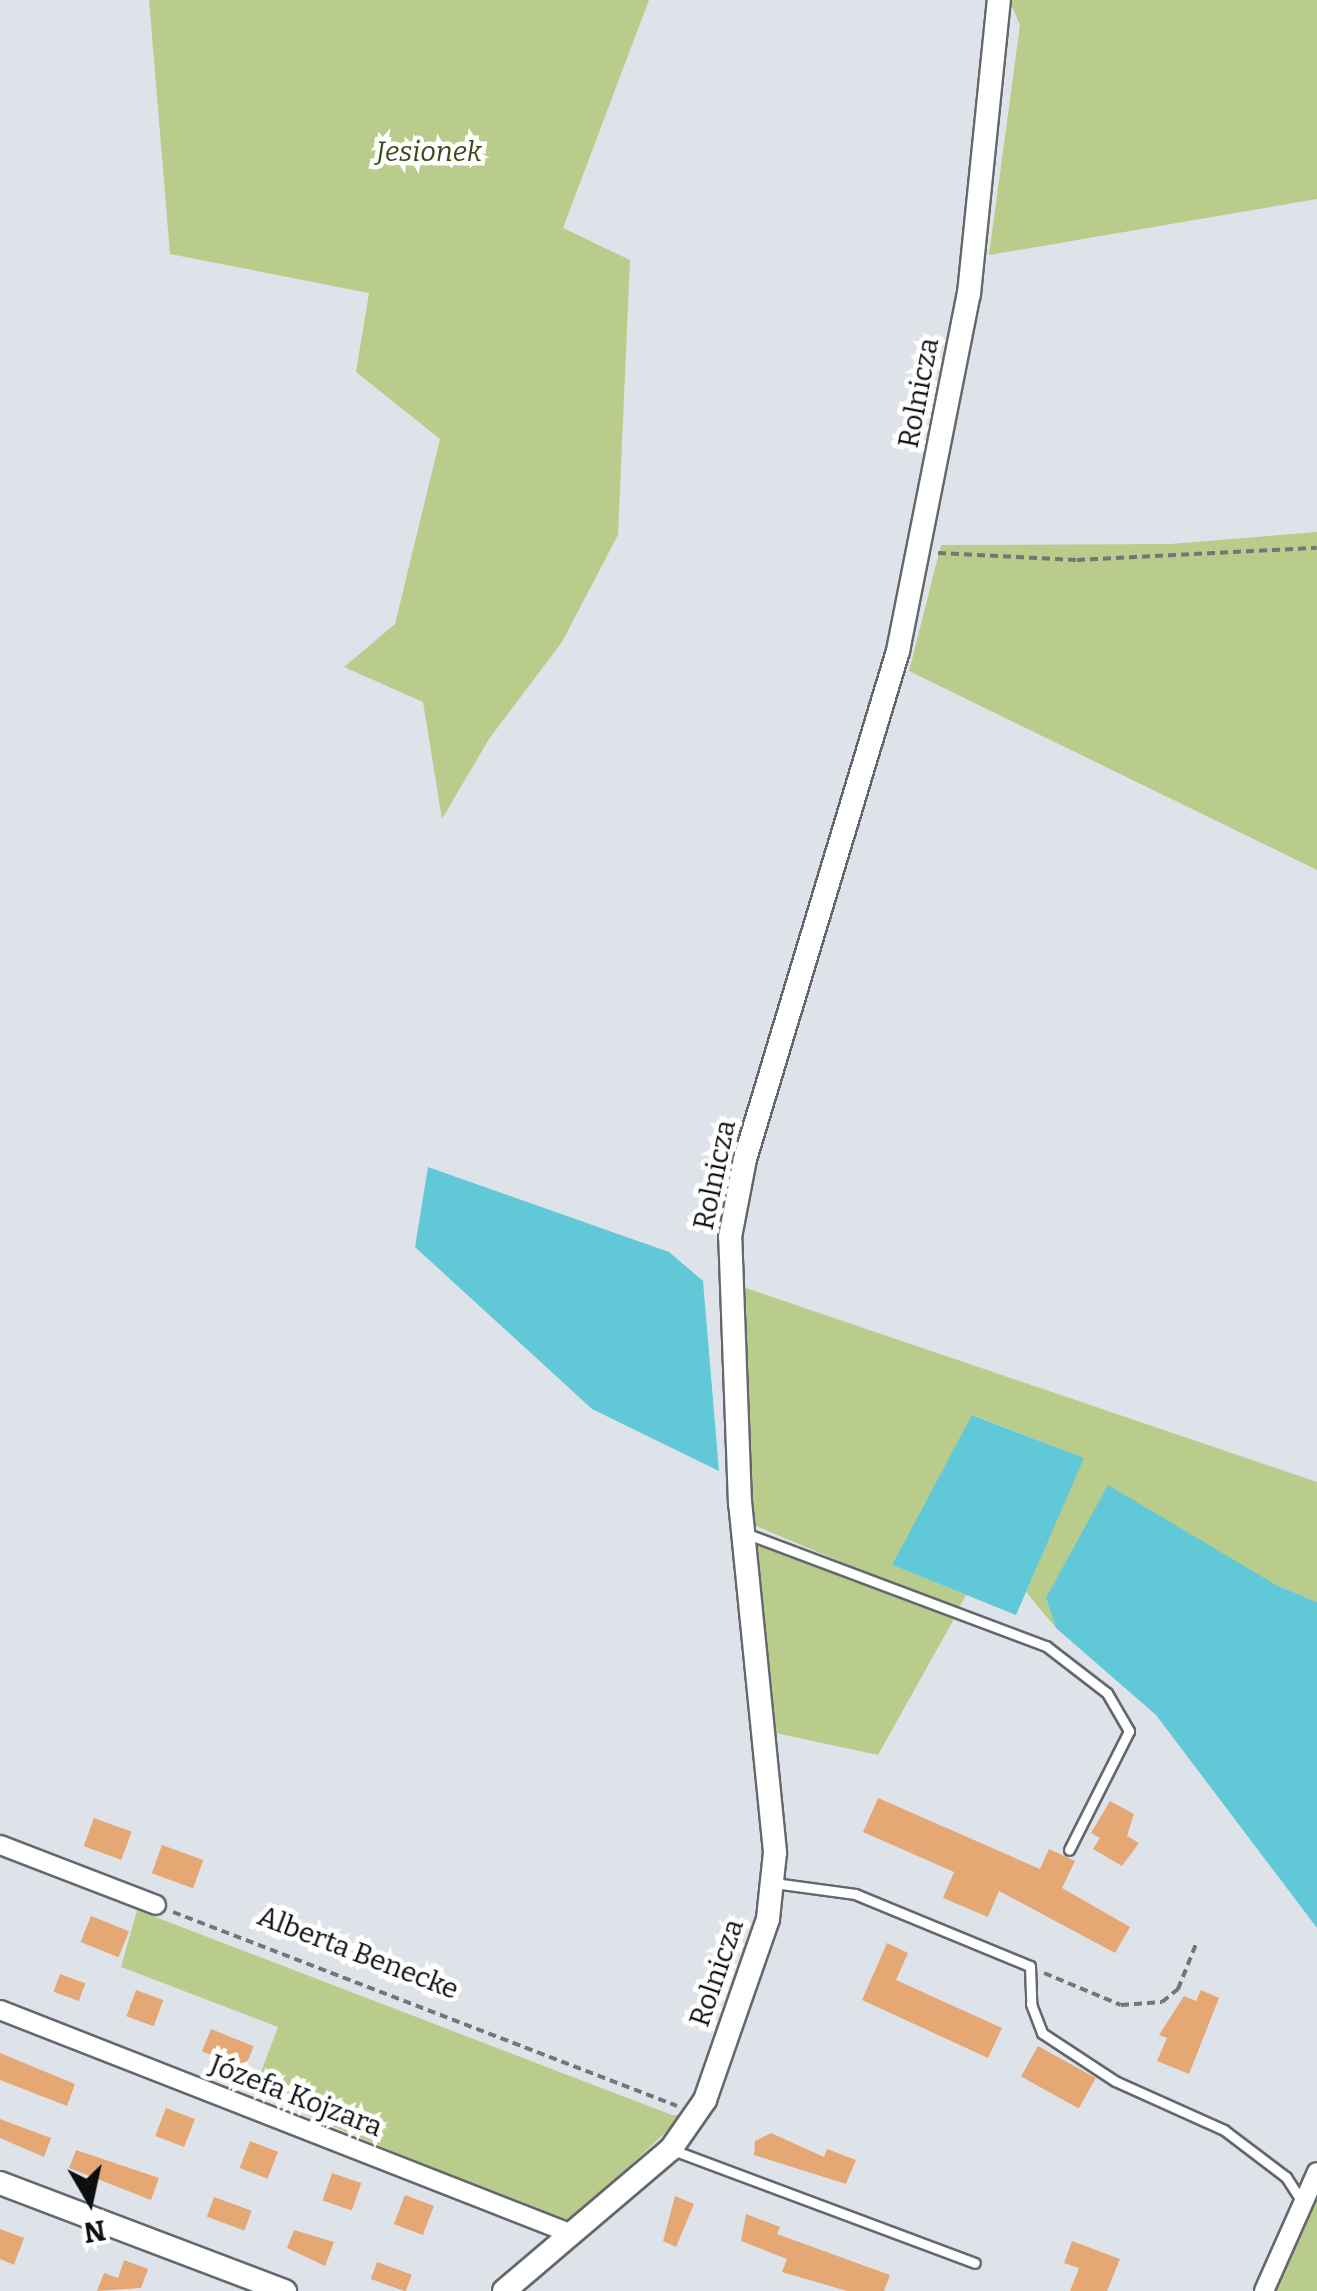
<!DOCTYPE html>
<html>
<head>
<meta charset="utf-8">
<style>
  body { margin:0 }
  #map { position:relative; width:1317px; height:2291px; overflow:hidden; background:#dee3e9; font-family:Bitter,serif }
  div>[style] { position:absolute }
  .green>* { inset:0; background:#bacc8b }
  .water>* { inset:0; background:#60c8d6 }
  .building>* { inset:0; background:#e5a875; transform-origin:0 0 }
  .path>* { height:4px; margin-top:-2px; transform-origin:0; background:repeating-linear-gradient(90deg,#737579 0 8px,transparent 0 13px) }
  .roads { filter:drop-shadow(2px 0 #63686d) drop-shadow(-2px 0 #63686d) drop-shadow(0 2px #63686d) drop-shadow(0 -2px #63686d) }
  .service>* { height:9px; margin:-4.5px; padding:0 4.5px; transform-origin:4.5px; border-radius:4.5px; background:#fff }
  .minor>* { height:18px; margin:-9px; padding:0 9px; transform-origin:9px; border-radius:9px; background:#fff }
  .tertiary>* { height:22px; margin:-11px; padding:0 11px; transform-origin:11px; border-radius:11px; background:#fff }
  span { translate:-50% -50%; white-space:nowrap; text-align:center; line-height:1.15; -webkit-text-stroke:9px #fff; paint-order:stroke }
  .park-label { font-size:28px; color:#3d4915; font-style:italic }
  .street-label { font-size:28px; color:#0d0e10 }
  .north { position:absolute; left:40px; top:2151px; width:100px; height:100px; -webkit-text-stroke:8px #fff; paint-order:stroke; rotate:171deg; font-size:28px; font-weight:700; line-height:40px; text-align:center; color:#0d0e10 }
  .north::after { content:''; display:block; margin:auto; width:35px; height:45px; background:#0d0e10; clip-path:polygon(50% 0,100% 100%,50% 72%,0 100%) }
</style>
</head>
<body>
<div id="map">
  <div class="green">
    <div style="clip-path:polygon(149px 0,649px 0,563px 228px,630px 260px,618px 535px,562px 642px,489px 739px,442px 819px,423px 702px,344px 667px,395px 624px,440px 439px,356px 372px,369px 293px,170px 254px)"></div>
    <div style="clip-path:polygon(1009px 0,1317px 0,1317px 199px,989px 255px,1020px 25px)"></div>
    <div style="clip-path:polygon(1317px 532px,1317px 870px,909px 671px,941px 545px,1170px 544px)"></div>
    <div style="clip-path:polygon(746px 1288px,1317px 1482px,1317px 1602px,1276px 1585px,1046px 1598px,1056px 1628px,1026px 1592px,1083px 1458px,973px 1415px,892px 1565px,966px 1595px,957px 1611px,749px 1523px)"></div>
    <div style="clip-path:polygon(757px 1542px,954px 1619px,878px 1755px,771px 1732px)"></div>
    <div style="clip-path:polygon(137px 1910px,672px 2115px,684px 2115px,568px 2224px,253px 2093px,278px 2027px,121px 1967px)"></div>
    <div style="clip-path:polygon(1317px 2185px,1317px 2291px,1268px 2291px)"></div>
  </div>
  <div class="water">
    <div style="clip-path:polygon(428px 1167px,669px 1252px,703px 1281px,719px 1471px,592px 1409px,415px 1247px)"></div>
    <div style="clip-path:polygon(972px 1415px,1084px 1458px,1016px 1615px,892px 1565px)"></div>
    <div style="clip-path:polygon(1108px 1485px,1276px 1585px,1317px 1602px,1317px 1928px,1156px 1715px,1056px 1628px,1046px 1598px)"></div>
  </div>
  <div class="building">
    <div style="clip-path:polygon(878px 1798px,1040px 1869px,1049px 1849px,1075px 1861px,1062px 1888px,1130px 1927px,1115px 1953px,999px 1891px,988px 1917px,943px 1898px,954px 1872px,863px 1832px)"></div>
    <div style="clip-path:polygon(1110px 1801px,1134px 1814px,1127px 1836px,1139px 1843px,1122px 1866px,1093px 1849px,1100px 1838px,1091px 1833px)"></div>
    <div style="left:94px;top:1818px;width:40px;height:30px;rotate:20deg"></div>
    <div style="left:162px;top:1845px;width:44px;height:30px;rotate:20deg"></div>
    <div style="left:91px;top:1916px;width:41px;height:28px;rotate:22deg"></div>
    <div style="clip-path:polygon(887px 1943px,908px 1953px,896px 1980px,1002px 2028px,988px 2058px,862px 2000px)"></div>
    <div style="left:60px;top:1974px;width:27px;height:19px;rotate:20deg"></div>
    <div style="left:136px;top:1990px;width:29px;height:28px;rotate:20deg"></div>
    <div style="clip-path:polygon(1201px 1990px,1219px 1998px,1189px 2074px,1157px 2061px,1167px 2038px,1159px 2035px,1184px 1996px,1196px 2001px)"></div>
    <div style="left:211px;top:2029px;width:46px;height:24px;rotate:22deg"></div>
    <div style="left:1038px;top:2046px;width:66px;height:35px;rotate:29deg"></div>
    <div style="clip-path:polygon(0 2053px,75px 2084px,67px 2106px,0 2080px)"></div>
    <div style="left:166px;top:2108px;width:31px;height:30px;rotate:21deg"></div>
    <div style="clip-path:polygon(0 2119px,51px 2138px,44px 2157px,0 2138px)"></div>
    <div style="clip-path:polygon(771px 2133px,824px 2157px,827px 2149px,856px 2160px,846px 2184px,754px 2155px,755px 2141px)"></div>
    <div style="left:250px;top:2141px;width:30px;height:29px;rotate:21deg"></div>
    <div style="clip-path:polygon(76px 2150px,159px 2178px,151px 2200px,69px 2168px)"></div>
    <div style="left:332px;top:2173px;width:31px;height:29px;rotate:19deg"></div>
    <div style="left:405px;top:2195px;width:31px;height:31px;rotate:21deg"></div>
    <div style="clip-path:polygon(675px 2196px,694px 2204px,676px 2247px,663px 2241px)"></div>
    <div style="left:214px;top:2197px;width:40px;height:21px;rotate:20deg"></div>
    <div style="clip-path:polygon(746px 2214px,780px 2227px,777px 2234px,890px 2275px,884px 2291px,847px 2291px,782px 2272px,787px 2259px,741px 2241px)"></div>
    <div style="clip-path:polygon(0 2229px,24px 2238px,14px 2265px,0 2259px)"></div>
    <div style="clip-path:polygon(294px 2230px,334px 2242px,325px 2266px,287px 2248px)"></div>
    <div style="clip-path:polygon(1072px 2241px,1120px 2259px,1107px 2291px,1070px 2291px,1079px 2268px,1064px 2263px)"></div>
    <div style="clip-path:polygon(124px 2260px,148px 2269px,141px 2288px,97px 2291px,104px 2273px,118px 2278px)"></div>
    <div style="left:377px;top:2262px;width:37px;height:18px;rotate:20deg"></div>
  </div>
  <div class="path">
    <div style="left:938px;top:553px;width:139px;rotate:2.9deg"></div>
    <div style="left:1077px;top:560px;width:240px;rotate:-2.9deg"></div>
    <div style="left:173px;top:1912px;width:540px;rotate:21.05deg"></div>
    <div style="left:1044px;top:1973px;width:83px;rotate:22.6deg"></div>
    <div style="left:1121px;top:2005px;width:41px;rotate:-4.2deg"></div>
    <div style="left:1162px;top:2002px;width:21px;rotate:-39deg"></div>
    <div style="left:1178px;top:1989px;width:48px;rotate:-68.2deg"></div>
  </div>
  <div class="roads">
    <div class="service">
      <div style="left:745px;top:1533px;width:322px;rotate:20.6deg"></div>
      <div style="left:1046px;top:1646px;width:77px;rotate:37.6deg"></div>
      <div style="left:1107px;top:1693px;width:44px;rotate:59.9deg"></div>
      <div style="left:1129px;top:1731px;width:133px;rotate:116.8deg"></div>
      <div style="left:774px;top:1883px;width:82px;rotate:7.7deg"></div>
      <div style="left:855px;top:1894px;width:189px;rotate:22.4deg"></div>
      <div style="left:1030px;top:1966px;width:38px;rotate:88deg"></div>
      <div style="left:1031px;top:2004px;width:31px;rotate:69deg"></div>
      <div style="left:1042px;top:2033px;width:87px;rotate:33.3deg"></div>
      <div style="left:1115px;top:2081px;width:120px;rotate:24.2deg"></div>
      <div style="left:1224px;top:2130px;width:78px;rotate:37.2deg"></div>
      <div style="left:1286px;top:2177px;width:31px;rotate:57deg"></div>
      <div style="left:673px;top:2150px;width:322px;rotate:20.5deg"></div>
    </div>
    <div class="minor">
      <div style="left:0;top:1845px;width:167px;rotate:21deg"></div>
      <div style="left:0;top:2010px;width:614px;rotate:21.39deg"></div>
      <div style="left:1264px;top:2291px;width:130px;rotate:-66deg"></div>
    </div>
    <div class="tertiary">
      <div style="left:0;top:2183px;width:305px;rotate:20.8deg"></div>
      <div style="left:504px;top:2291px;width:219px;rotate:-40.4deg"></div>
      <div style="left:671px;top:2149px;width:60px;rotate:-55.2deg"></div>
      <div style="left:705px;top:2100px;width:192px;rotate:-70.8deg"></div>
      <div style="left:768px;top:1919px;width:67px;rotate:-84deg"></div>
      <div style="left:775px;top:1852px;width:350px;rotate:-95.7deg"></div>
      <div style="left:740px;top:1504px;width:267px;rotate:-92.1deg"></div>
      <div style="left:730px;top:1237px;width:79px;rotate:-79.1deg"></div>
      <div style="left:745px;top:1159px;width:531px;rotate:-73.24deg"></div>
      <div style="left:898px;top:651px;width:364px;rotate:-78.8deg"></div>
      <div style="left:969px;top:294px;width:296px;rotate:-84.2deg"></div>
    </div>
  </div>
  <div class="park-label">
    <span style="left:429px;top:152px">Jesionek</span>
  </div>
  <div class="street-label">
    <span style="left:919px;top:393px;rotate:-79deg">Rolnicza</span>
    <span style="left:715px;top:1175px;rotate:-78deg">Rolnicza</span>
    <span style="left:358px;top:1953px;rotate:21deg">Alberta Benecke</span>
    <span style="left:717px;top:1973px;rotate:-71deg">Rolnicza</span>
    <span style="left:296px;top:2096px;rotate:21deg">Józefa Kojzara</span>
  </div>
  <div class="north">N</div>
</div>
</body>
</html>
